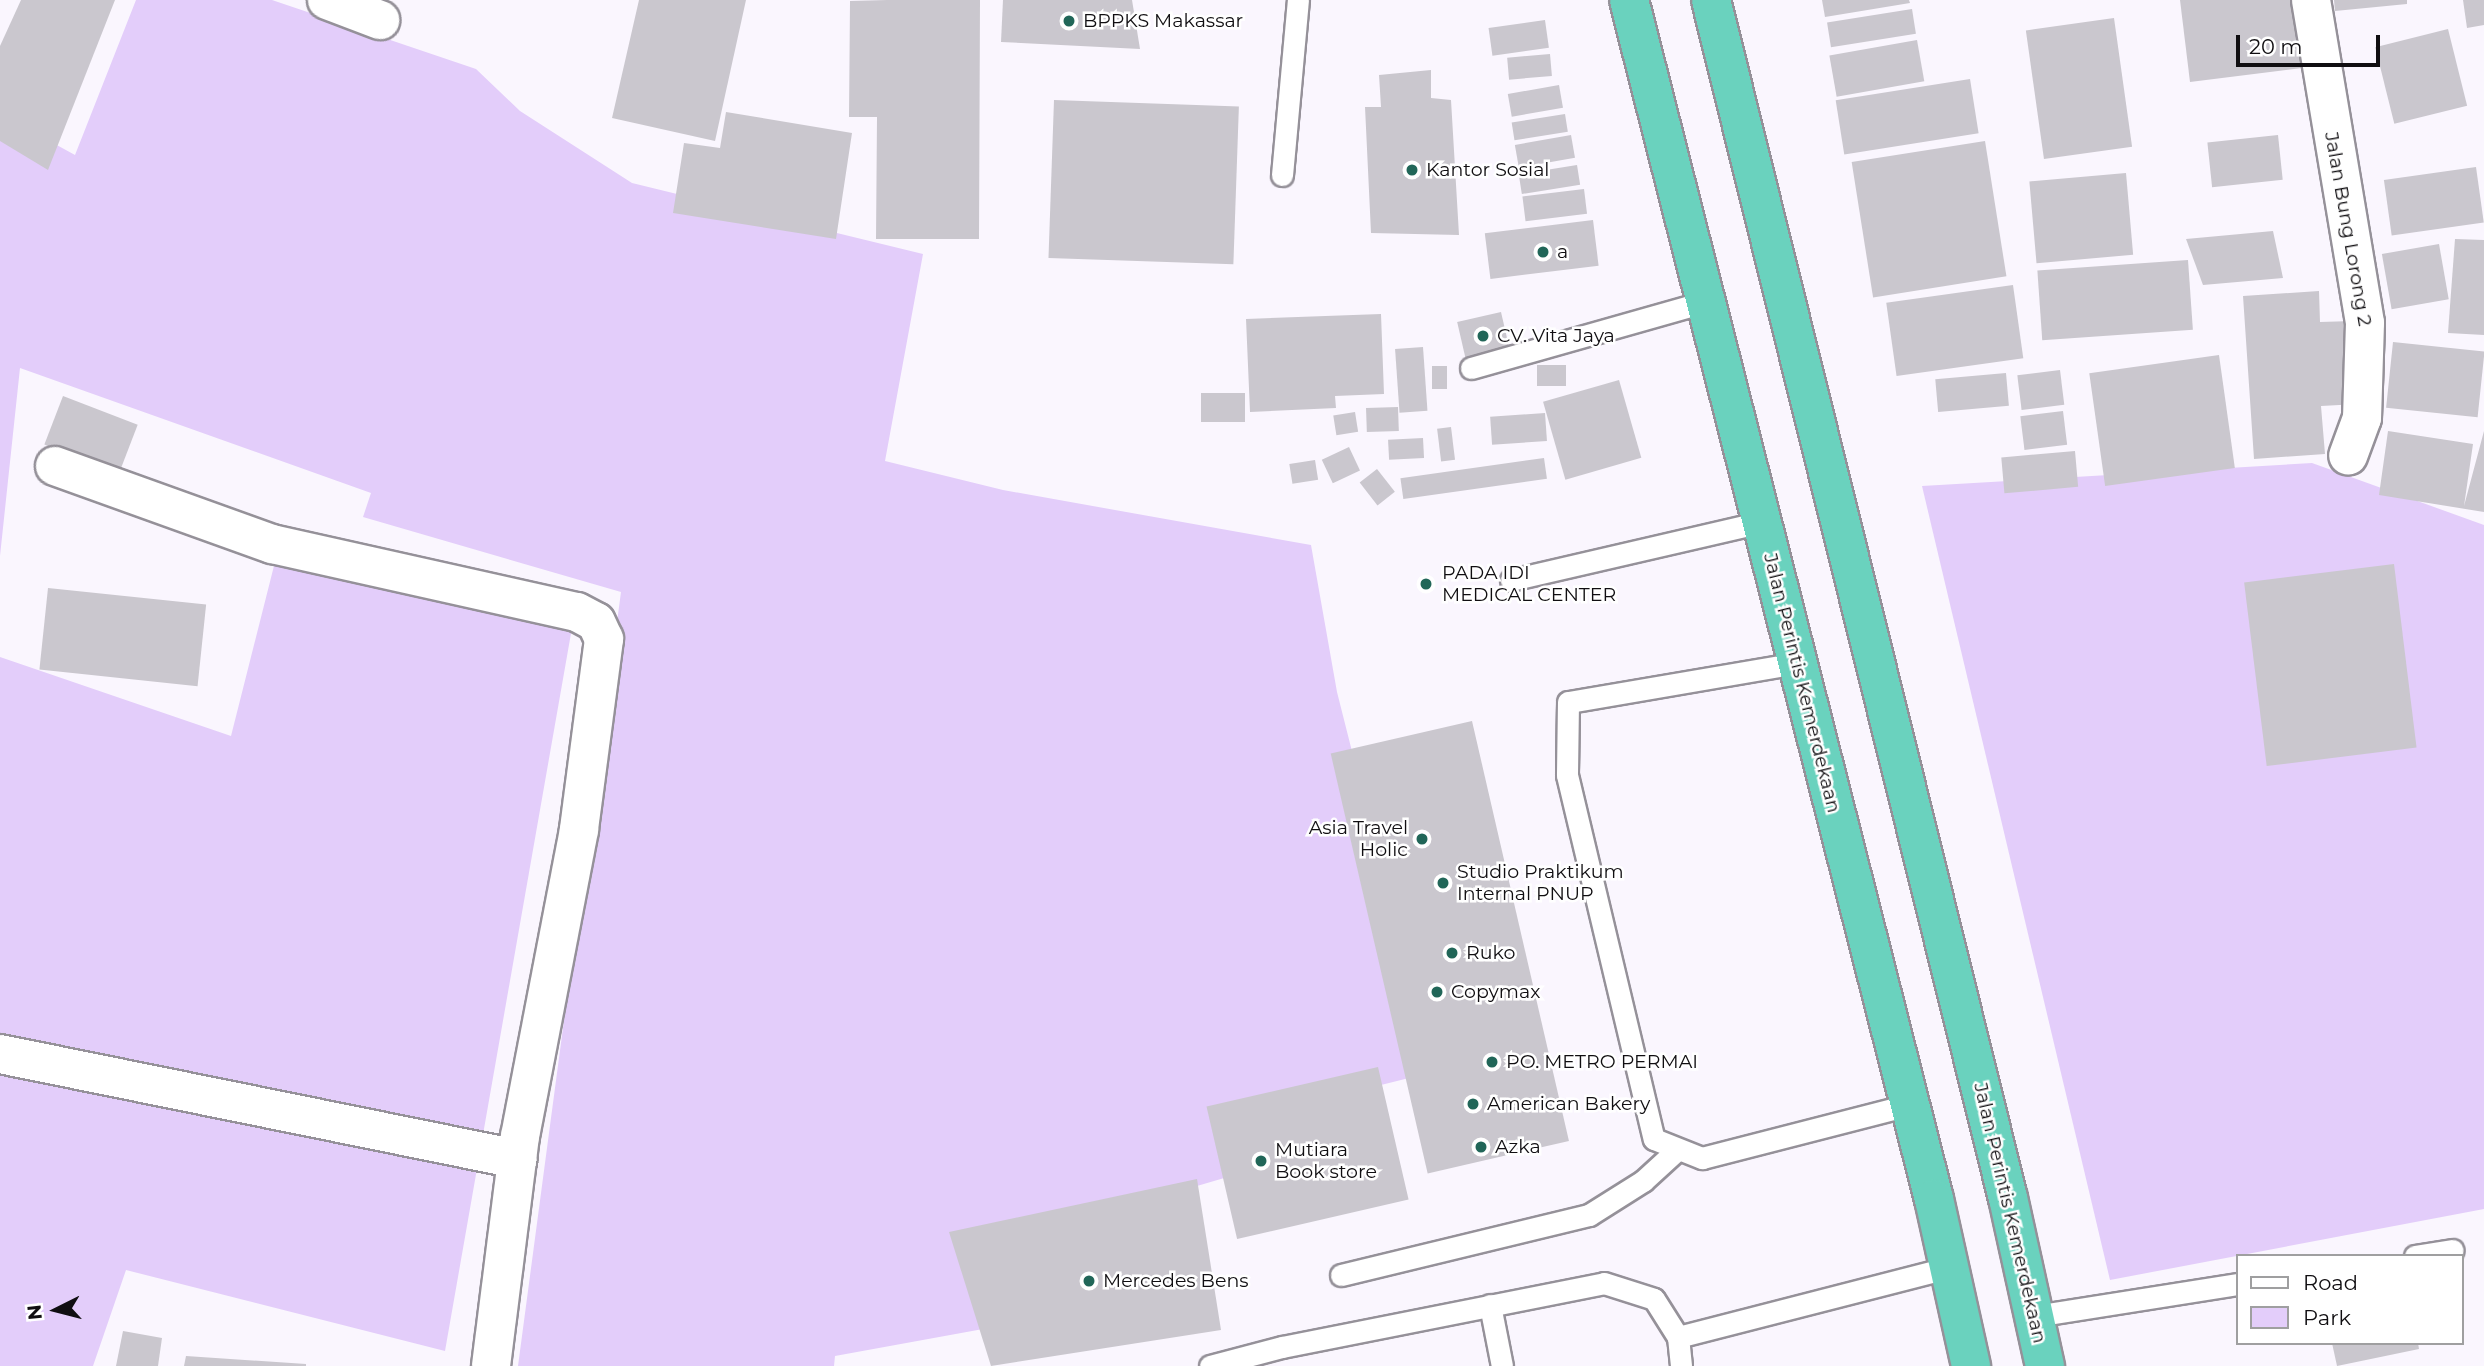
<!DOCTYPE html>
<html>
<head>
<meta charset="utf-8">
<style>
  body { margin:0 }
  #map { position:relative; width:2484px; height:1366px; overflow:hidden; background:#faf6fe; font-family:Montserrat,sans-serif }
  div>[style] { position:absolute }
  .green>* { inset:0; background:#e3cdfa }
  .building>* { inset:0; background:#cac7ce; transform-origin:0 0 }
  .roads { filter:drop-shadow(2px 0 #959199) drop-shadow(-2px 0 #959199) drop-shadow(0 2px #959199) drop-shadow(0 -2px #959199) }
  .service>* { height:21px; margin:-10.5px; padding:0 10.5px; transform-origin:10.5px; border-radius:10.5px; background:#fff }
  .minor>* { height:38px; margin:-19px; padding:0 19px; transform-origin:19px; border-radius:19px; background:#fff }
  .trunk>* { height:38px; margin:-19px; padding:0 19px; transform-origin:19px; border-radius:19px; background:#6ad2be }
  .dots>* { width:19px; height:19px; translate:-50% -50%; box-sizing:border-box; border:4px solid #fff; border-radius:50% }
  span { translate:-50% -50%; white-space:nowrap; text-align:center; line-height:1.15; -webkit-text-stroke:5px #fff; paint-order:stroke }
  .poi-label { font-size:19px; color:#100e11 }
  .left { translate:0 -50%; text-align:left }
  .right { translate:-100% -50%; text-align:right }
  .street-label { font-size:19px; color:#100e11 }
  .legend { position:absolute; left:2236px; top:1254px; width:228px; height:91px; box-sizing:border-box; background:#fff; border:2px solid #9f9fa0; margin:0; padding:9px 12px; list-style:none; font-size:21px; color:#100e11 }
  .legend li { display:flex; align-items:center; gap:14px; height:35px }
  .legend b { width:35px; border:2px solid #9f9fa0 }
  .north { position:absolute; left:21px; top:1275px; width:70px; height:70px; -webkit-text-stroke:5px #fff; paint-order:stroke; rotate:264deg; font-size:19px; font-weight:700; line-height:28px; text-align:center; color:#100e11 }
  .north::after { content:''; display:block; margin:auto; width:24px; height:32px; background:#100e11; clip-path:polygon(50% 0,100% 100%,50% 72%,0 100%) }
  .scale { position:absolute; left:2236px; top:35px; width:144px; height:32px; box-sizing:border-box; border:4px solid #100e11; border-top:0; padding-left:9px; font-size:21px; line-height:24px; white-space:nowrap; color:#100e11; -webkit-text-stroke:5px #fff; paint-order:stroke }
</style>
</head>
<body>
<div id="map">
  <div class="green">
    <div style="clip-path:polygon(136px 0,272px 0,476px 69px,520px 111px,632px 183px,923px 254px,885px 461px,1003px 490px,1311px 545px,1337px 692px,1433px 1072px,1257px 1116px,1265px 1166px,996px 1245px,1016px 1323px,835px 1356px,834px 1366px,518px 1366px,621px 592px,363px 517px,371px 493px,20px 368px,0 556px,0 114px,75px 155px)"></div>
    <div style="clip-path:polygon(2312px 463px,2484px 525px,2484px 1209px,2110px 1280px,1922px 486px)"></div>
    <div style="clip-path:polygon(279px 546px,573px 622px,445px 1351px,126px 1270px,93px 1366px,0 1366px,0 657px,231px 736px)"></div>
  </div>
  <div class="building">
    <div style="clip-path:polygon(21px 0,115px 0,48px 170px,0 141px,0 46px)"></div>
    <div style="clip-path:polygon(639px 0,746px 0,715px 141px,612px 118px)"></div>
    <div style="clip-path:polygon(887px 0,980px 0,979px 239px,876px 239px,877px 117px,849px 117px,850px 1px)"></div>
    <div style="clip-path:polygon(1003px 0,1132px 0,1140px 49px,1001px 42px)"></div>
    <div style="clip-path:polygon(1822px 0,1909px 0,1910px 3px,1825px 17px)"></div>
    <div style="clip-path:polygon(2180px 0,2295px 0,2302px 68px,2190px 82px)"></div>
    <div style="clip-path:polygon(2334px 0,2407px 0,2407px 4px,2335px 11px)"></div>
    <div style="clip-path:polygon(2463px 0,2484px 0,2484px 25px,2467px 28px)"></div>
    <div style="left:1912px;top:9px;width:25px;height:86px;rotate:81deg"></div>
    <div style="left:2114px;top:18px;width:130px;height:89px;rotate:82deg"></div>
    <div style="left:1545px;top:20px;width:28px;height:57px;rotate:82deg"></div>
    <div style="left:2448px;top:29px;width:79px;height:75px;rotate:76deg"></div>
    <div style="left:1917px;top:40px;width:42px;height:89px;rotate:80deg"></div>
    <div style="left:1550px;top:54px;width:22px;height:43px;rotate:85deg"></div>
    <div style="clip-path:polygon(1431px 70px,1431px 98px,1451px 100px,1459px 235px,1371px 233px,1365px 107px,1381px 107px,1379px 75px)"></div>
    <div style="left:1970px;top:79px;width:55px;height:136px;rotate:81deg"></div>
    <div style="left:1559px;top:85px;width:23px;height:52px;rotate:80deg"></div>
    <div style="left:1054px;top:100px;width:185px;height:158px;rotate:2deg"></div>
    <div style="clip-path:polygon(726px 112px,852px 133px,836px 239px,673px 213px,684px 143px,720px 148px)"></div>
    <div style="left:1565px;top:114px;width:18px;height:54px;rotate:81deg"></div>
    <div style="left:1571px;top:135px;width:23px;height:57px;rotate:80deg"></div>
    <div style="left:2278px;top:135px;width:45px;height:71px;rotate:84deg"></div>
    <div style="left:1985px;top:141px;width:137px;height:135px;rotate:81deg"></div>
    <div style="left:1577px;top:165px;width:20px;height:59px;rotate:81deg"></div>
    <div style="left:2476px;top:167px;width:56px;height:93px;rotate:82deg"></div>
    <div style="left:2126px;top:173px;width:82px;height:97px;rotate:85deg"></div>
    <div style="left:1584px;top:189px;width:25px;height:62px;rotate:83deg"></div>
    <div style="left:1593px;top:220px;width:46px;height:109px;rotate:83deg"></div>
    <div style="clip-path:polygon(2273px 231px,2283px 278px,2203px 285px,2186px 239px)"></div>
    <div style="clip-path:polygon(2455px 239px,2484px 240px,2484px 335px,2448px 333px)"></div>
    <div style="left:2439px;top:244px;width:56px;height:58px;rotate:80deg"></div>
    <div style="left:2188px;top:260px;width:70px;height:151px;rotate:86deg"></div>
    <div style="left:2013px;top:285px;width:74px;height:128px;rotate:82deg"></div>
    <div style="clip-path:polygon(2319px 291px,2320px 322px,2353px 321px,2358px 404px,2321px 406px,2325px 454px,2254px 459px,2243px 296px)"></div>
    <div style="left:1501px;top:312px;width:39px;height:45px;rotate:77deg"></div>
    <div style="clip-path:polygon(1381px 314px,1384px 394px,1335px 396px,1336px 408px,1250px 412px,1246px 319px)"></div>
    <div style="left:2393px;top:342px;width:92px;height:66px;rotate:6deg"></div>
    <div style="left:1423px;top:347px;width:64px;height:28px;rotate:86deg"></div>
    <div style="left:2219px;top:355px;width:114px;height:131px;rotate:82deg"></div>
    <div style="left:1566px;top:365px;width:21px;height:29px;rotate:90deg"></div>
    <div style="left:1432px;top:366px;width:15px;height:23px"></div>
    <div style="left:2060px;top:370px;width:35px;height:43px;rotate:83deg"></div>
    <div style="left:2006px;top:373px;width:33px;height:71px;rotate:85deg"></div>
    <div style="left:1619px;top:380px;width:81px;height:79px;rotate:74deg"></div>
    <div style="left:1201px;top:393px;width:44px;height:29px"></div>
    <div style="left:63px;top:396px;width:80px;height:52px;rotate:21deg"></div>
    <div style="left:1398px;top:407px;width:24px;height:32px;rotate:88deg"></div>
    <div style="left:2063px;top:411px;width:34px;height:43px;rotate:83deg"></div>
    <div style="left:1355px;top:412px;width:20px;height:22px;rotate:81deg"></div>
    <div style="left:1545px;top:413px;width:28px;height:55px;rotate:86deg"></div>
    <div style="left:1451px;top:427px;width:33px;height:14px;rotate:83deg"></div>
    <div style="clip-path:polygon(2388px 431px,2473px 444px,2464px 506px,2484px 431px,2484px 512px,2379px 495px)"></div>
    <div style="left:1423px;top:438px;width:20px;height:35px;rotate:87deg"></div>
    <div style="left:1349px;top:447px;width:26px;height:30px;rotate:65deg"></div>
    <div style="left:2075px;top:451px;width:36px;height:74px;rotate:85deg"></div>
    <div style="left:1544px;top:458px;width:21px;height:145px;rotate:82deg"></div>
    <div style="left:1315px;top:460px;width:20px;height:26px;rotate:81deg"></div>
    <div style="left:1377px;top:469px;width:29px;height:22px;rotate:52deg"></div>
    <div style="left:2394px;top:564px;width:185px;height:151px;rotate:83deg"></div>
    <div style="left:48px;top:588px;width:159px;height:82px;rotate:6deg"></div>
    <div style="left:1472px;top:721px;width:431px;height:145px;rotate:77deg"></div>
    <div style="left:1378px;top:1067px;width:136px;height:176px;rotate:77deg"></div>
    <div style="clip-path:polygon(1197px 1179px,1221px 1330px,991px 1366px,949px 1232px)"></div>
    <div style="clip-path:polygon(123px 1331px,162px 1338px,158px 1366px,116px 1366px)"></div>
    <div style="clip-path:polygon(2332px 1343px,2418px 1343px,2419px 1349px,2337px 1366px)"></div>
    <div style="clip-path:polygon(186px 1356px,306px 1364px,306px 1366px,184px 1366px)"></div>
  </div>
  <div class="roads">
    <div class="service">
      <div style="left:1282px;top:175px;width:176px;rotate:-84.8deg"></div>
      <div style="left:1471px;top:368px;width:246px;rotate:-15.8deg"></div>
      <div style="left:1511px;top:580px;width:258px;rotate:-13deg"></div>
      <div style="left:1797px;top:663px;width:232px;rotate:170.3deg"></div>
      <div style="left:1568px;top:702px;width:73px;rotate:90.8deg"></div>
      <div style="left:1567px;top:775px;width:374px;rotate:76.6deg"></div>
      <div style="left:1654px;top:1139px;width:52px;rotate:21.6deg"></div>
      <div style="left:1702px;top:1158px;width:214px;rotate:-14.4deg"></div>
      <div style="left:2415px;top:1256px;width:38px;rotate:-9deg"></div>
      <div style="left:1341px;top:1275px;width:255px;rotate:-13.6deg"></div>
      <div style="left:1589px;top:1215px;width:64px;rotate:-32.2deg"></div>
      <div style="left:1643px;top:1181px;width:47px;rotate:-42.4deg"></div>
      <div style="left:1490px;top:1305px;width:62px;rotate:78.9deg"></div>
      <div style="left:2035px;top:1316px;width:205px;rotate:-9deg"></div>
      <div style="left:1678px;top:1337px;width:281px;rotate:-14.4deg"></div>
      <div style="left:1210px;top:1366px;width:74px;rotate:-14.8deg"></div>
      <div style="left:1282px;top:1347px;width:328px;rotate:-11.2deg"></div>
      <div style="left:1604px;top:1283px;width:52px;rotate:17.7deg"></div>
      <div style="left:1654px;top:1299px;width:45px;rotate:57.7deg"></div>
      <div style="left:1678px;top:1337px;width:29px;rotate:84deg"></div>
    </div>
    <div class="minor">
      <div style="left:327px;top:0;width:57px;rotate:20.7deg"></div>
      <div style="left:2311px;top:0;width:327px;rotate:80.5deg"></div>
      <div style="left:2365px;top:323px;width:95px;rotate:91.8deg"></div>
      <div style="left:2362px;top:418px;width:40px;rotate:110.2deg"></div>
      <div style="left:55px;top:466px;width:231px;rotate:19.8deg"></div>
      <div style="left:272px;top:544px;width:312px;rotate:12.6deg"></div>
      <div style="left:577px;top:612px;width:21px;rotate:28deg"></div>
      <div style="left:596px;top:622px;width:19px;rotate:65deg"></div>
      <div style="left:604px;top:639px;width:193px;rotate:97.5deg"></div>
      <div style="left:579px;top:830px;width:312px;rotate:100.9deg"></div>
      <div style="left:520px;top:1136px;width:232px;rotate:97.2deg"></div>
      <div style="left:0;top:1054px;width:528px;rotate:11.48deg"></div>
    </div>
    <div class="trunk">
      <div style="left:1629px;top:0;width:1237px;rotate:75.73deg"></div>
      <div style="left:1934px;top:1199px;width:171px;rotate:77.5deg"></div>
      <div style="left:1711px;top:0;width:1234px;rotate:76.08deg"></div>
      <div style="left:2008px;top:1198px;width:172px;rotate:77.6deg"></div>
    </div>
  </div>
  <div class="dots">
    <div style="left:1069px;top:21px;background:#216658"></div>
    <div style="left:1412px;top:170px;background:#216658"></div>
    <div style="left:1543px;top:252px;background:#216658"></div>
    <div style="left:1483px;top:336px;background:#216658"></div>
    <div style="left:1426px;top:584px;background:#216658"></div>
    <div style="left:1422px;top:839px;background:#216658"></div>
    <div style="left:1443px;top:883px;background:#216658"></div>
    <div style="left:1452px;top:953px;background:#216658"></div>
    <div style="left:1437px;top:992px;background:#216658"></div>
    <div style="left:1492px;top:1062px;background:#216658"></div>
    <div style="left:1473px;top:1104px;background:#216658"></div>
    <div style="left:1481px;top:1147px;background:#216658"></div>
    <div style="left:1261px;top:1161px;background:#216658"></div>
    <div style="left:1089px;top:1281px;background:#216658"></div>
  </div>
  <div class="poi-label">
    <span class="left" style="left:1083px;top:21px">BPPKS Makassar</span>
    <span class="left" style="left:1426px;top:170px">Kantor Sosial</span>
    <span class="left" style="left:1557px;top:252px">a</span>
    <span class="left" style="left:1497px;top:336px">CV. Vita Jaya</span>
    <span class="left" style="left:1442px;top:584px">PADA IDI<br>MEDICAL CENTER</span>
    <span class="right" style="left:1408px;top:839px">Asia Travel<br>Holic</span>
    <span class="left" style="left:1457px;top:883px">Studio Praktikum<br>Internal PNUP</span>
    <span class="left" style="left:1466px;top:953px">Ruko</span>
    <span class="left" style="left:1451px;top:992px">Copymax</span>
    <span class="left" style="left:1506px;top:1062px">PO. METRO PERMAI</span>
    <span class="left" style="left:1487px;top:1104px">American Bakery</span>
    <span class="left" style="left:1495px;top:1147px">Azka</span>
    <span class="left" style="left:1275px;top:1161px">Mutiara<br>Book store</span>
    <span class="left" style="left:1103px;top:1281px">Mercedes Bens</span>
  </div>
  <div class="street-label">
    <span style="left:2348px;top:229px;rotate:80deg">Jalan Bung Lorong 2</span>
    <span style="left:1802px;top:683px;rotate:76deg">Jalan Perintis Kemerdekaan</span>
    <span style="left:2010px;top:1213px;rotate:77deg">Jalan Perintis Kemerdekaan</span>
  </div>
  <ul class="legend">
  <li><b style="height:9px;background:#fff"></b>Road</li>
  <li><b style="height:19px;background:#e3cdfa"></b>Park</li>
  </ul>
  <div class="north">N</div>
  <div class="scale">20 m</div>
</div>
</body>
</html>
